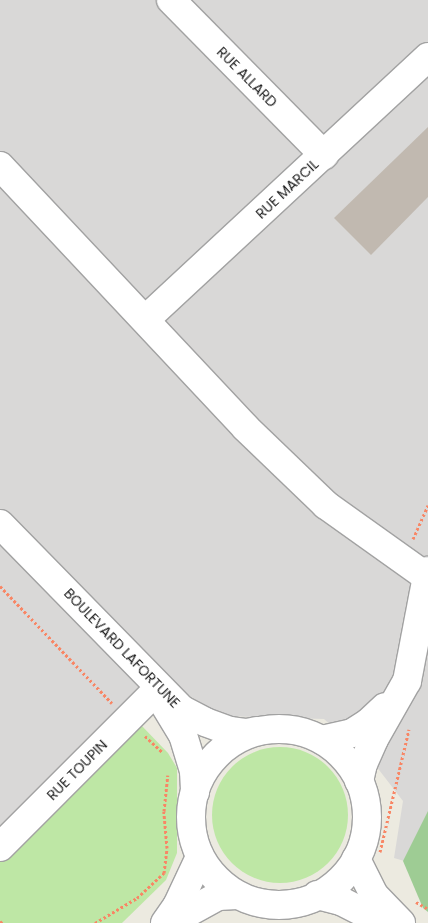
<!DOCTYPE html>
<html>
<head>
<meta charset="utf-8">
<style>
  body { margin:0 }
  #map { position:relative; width:428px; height:923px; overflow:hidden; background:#eceae0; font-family:Poppins,sans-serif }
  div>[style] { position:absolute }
  .residential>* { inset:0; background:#d9d8d7 }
  .grass>* { inset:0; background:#bee7a5 }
  .round { border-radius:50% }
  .forest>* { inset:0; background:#9ecc94 }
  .building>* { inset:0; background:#c1b9b0 }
  .path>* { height:3px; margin-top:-1.5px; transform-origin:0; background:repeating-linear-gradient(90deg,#f88665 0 2.5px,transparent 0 5px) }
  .roads { filter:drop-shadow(1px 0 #a2a2a2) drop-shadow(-1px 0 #a2a2a2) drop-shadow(0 1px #a2a2a2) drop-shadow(0 -1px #a2a2a2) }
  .minor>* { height:28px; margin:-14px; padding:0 14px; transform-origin:14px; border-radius:14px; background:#fff }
  .minor>.ring { margin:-14px; padding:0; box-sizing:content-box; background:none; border:28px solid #fff; border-radius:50% }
  span { translate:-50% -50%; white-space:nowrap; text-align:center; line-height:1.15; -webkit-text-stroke:4px #fff; paint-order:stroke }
  .street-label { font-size:14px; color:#1b1b1b }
</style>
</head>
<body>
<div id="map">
  <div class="residential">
    <div style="clip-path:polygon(0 0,428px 0,428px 868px,394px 858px,403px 801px,376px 766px,324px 719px,221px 716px,173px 685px,0 855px)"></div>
  </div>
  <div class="grass">
    <div style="clip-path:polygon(140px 724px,168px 753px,177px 768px,177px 853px,166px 880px,122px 923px,0 923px,0 855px)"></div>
    <div class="round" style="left:212px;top:747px;width:136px;height:136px"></div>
  </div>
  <div class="forest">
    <div style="clip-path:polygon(428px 811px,428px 912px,423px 908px,403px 861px)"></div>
  </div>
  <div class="building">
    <div style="clip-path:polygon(428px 127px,428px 197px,371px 255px,334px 218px)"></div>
  </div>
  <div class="path">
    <div style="left:413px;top:539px;width:37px;rotate:-66deg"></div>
    <div style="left:0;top:586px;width:162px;rotate:46.3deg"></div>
    <div style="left:145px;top:736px;width:23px;rotate:43deg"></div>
    <div style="left:380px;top:852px;width:126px;rotate:-76.7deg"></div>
    <div style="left:416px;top:902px;width:14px;rotate:30deg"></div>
    <div style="left:0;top:921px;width:3px;rotate:45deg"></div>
    <div style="left:95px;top:923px;width:49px;rotate:-30.8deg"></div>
    <div style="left:137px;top:898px;width:37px;rotate:-43deg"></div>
    <div style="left:164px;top:873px;width:25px;rotate:-83deg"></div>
    <div style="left:167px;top:848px;width:37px;rotate:-95deg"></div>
    <div style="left:164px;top:811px;width:36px;rotate:-84deg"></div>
  </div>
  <div class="roads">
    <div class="minor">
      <div style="left:171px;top:0;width:218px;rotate:45.4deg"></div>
      <div style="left:0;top:166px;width:359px;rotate:46.8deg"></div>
      <div style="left:246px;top:428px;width:111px;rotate:43.9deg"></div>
      <div style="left:326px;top:505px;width:124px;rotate:35.5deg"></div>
      <div style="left:146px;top:319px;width:385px;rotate:-42.9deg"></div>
      <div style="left:0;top:524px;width:259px;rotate:45.6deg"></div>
      <div style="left:181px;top:709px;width:27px;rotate:28deg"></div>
      <div style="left:205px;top:722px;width:27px;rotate:20deg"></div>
      <div style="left:230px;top:731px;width:17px;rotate:7deg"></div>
      <div style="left:247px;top:733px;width:10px;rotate:-11deg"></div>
      <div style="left:161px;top:699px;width:42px;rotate:58.6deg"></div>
      <div style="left:183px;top:735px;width:38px;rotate:73deg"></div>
      <div style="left:194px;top:771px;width:21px;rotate:87deg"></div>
      <div class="ring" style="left:191px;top:729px;width:148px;height:148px"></div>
      <div style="left:322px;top:740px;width:31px;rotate:-13deg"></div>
      <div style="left:352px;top:733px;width:19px;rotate:-32deg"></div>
      <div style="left:368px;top:723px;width:23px;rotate:-43deg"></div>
      <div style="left:359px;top:781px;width:17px;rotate:-77deg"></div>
      <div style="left:363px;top:764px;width:27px;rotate:-66deg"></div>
      <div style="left:374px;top:739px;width:67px;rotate:-60.4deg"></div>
      <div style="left:407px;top:681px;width:112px;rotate:-79.2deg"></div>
      <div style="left:0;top:847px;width:219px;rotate:-45deg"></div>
      <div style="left:356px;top:859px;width:40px;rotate:63.4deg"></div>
      <div style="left:374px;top:895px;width:39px;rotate:46deg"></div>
      <div style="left:317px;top:895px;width:25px;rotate:14deg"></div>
      <div style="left:341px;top:901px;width:48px;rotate:27.1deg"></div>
      <div style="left:165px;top:923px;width:21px;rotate:-55deg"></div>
      <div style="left:177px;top:906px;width:54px;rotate:-64.9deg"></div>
      <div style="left:169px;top:923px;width:56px;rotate:-28.9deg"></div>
      <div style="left:218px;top:896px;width:19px;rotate:-3deg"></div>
    </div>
  </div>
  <div class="street-label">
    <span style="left:247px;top:77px;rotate:45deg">RUE ALLARD</span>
    <span style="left:287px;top:189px;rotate:-43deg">RUE MARCIL</span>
    <span style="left:122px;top:648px;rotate:46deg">BOULEVARD LAFORTUNE</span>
    <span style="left:77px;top:770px;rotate:-45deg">RUE TOUPIN</span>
  </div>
</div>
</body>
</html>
